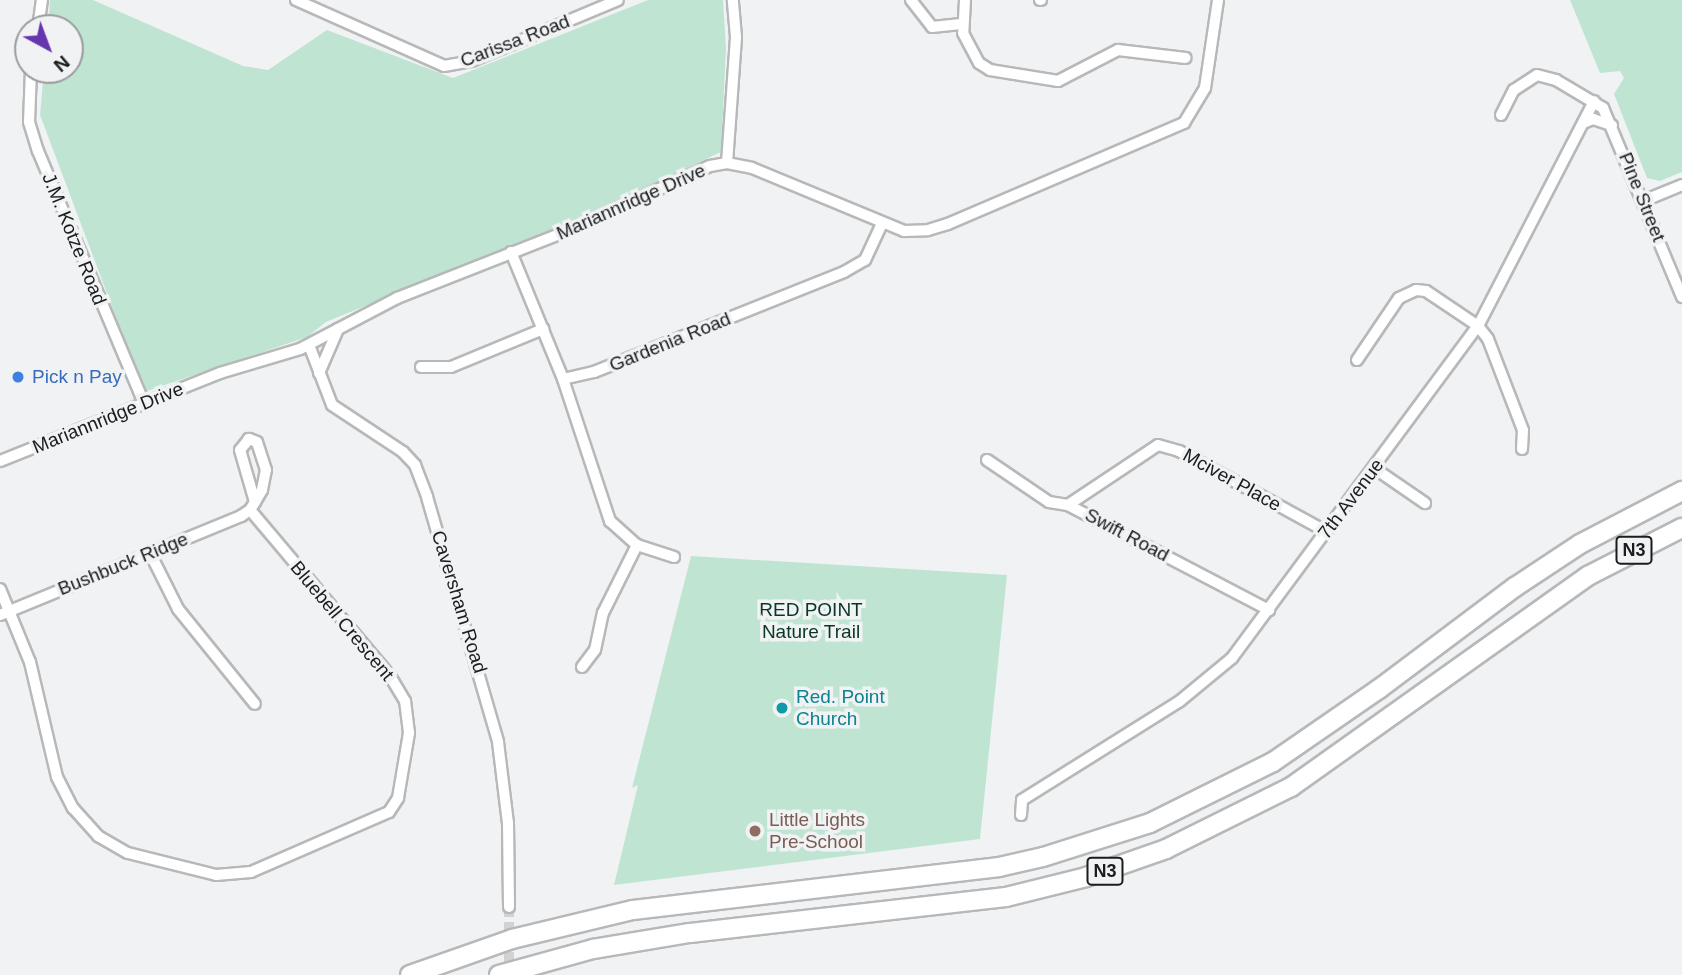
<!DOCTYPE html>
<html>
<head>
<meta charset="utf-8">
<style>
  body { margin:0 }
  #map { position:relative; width:1682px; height:975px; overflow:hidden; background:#f1f2f4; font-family:Arial,sans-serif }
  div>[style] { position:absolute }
  .green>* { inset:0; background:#bfe5d2 }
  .street-tunnel>* { height:10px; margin-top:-5px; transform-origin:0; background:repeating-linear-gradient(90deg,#d1d2d4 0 10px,transparent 0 15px) }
  .roads { filter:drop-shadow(2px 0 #b7b8b9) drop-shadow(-2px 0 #b7b8b9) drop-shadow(0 2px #b7b8b9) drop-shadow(0 -2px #b7b8b9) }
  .street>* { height:10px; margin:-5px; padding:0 5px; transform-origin:5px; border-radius:5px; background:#fff }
  .highway>* { height:18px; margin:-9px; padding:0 9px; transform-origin:9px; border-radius:9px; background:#fff }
  .dots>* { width:19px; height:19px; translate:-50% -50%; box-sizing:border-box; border:4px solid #f1f2f4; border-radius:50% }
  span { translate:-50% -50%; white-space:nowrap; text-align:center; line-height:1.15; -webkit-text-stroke:7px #f1f2f4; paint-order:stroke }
  .shield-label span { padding:2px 5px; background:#f1f2f4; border:2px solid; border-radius:5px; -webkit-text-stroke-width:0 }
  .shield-label { font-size:18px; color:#1b1c1c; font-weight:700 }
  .street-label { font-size:19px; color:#1b1c1c }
  .shop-label { font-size:19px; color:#366cbe }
  .left { translate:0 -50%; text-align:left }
  .park-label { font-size:19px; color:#073826 }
  .culture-label { font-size:19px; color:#0d838f }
  .education-label { font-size:19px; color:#785e54 }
  .north { position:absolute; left:14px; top:14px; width:70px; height:70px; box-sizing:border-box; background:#f1f2f4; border:2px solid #9b9c9e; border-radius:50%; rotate:139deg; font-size:19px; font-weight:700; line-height:28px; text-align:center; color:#1b1c1c }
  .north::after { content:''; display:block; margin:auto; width:24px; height:32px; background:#6536ae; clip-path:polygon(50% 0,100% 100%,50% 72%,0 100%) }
</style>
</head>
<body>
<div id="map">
  <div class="green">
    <div style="clip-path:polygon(50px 0,93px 0,243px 66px,268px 70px,327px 30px,453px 78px,648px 0,723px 0,726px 49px,721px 152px,577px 219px,326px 322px,307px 337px,144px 392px,40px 115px,44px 70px,70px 70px,70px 28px,48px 28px)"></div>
    <div style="clip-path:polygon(1570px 0,1682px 0,1682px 172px,1660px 181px,1647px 178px,1614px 94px,1624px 78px,1620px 71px,1600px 73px)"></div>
    <div style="clip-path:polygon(691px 556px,1007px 575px,980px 839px,614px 885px,638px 785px,632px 788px)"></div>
  </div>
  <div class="street-tunnel">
    <div style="left:509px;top:907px;width:67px;rotate:90deg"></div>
  </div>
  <div class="roads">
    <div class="street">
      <div style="left:296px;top:0;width:162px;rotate:24deg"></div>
      <div style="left:444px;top:66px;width:28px;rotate:-10deg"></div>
      <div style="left:472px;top:61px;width:158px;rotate:-22.7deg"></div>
      <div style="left:911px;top:0;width:34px;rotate:52deg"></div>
      <div style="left:932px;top:27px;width:29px;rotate:-6deg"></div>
      <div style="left:965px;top:0;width:33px;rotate:93deg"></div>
      <div style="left:963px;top:33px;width:34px;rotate:62deg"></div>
      <div style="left:979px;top:63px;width:13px;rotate:32deg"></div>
      <div style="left:990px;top:70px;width:69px;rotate:9.2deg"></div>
      <div style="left:1058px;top:81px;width:68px;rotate:-27.3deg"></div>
      <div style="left:1118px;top:50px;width:68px;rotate:6.7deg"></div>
      <div style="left:1040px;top:0;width:1px"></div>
      <div style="left:38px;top:28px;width:28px;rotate:-82deg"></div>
      <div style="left:31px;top:70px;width:52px;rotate:92.2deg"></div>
      <div style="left:29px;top:122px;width:30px;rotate:73deg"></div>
      <div style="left:38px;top:151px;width:273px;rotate:67.2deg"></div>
      <div style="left:1501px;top:115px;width:28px;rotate:-63deg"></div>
      <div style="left:1514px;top:90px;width:27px;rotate:-33deg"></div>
      <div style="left:1537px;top:75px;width:20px;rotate:15deg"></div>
      <div style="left:1556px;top:80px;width:55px;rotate:30.8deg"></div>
      <div style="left:1603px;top:108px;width:205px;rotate:67.3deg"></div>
      <div style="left:1583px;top:123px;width:11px;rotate:-22deg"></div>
      <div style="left:1593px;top:119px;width:20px;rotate:18deg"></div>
      <div style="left:727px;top:163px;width:126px;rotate:-85.9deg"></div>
      <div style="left:736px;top:37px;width:37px;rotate:-95deg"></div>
      <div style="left:1643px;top:201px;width:42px;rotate:-22.3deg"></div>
      <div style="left:511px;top:252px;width:137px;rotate:67.7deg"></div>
      <div style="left:563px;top:379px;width:32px;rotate:-13deg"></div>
      <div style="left:594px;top:372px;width:269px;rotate:-21.8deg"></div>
      <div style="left:844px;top:272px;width:24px;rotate:-30deg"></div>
      <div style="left:865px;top:260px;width:40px;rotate:-65deg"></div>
      <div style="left:309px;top:345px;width:64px;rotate:69deg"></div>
      <div style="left:332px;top:405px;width:85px;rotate:33.5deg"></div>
      <div style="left:403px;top:452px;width:18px;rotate:47deg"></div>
      <div style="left:415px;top:465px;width:34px;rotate:69deg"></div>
      <div style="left:427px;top:497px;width:255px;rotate:73.8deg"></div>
      <div style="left:498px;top:742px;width:82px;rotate:83deg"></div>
      <div style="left:508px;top:823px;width:84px;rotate:89.3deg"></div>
      <div style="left:1357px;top:360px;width:75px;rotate:-55.9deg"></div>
      <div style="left:1399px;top:298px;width:19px;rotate:-25deg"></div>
      <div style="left:1416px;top:290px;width:10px;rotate:6deg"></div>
      <div style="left:1426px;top:291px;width:63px;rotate:33.9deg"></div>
      <div style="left:1478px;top:326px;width:16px;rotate:52deg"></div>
      <div style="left:1488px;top:339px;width:97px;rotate:69deg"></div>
      <div style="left:1523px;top:430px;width:19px;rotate:93deg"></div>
      <div style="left:421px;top:367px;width:30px"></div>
      <div style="left:451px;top:367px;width:100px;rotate:-22.4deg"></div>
      <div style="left:319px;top:373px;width:48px;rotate:-66.6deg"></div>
      <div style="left:563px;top:379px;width:150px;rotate:71.7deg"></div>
      <div style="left:610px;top:521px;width:36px;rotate:42deg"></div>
      <div style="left:637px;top:545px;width:39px;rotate:18deg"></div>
      <div style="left:987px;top:460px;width:75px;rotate:34.1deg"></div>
      <div style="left:1049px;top:502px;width:19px;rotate:9deg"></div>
      <div style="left:1068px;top:505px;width:227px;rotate:27.6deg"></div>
      <div style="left:0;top:461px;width:237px;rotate:-21.8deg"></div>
      <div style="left:220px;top:373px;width:84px;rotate:-16.7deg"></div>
      <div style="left:300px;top:349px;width:110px;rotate:-27.7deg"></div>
      <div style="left:397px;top:298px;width:177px;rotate:-21.5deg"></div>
      <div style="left:562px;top:233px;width:162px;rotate:-24.4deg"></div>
      <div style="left:710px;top:166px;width:17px;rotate:-10deg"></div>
      <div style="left:727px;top:163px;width:25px;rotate:11deg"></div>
      <div style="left:752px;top:168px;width:165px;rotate:22.5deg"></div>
      <div style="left:904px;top:231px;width:24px;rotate:-2deg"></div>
      <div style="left:928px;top:230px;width:21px;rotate:-17deg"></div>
      <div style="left:948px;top:224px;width:257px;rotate:-23.2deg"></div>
      <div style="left:1184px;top:123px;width:41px;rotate:-59deg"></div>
      <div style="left:1205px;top:88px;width:89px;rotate:-81.6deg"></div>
      <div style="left:1374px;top:468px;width:62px;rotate:34.5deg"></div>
      <div style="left:1068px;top:505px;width:108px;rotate:-33.7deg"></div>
      <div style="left:1158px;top:445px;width:22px;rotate:16deg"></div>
      <div style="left:1179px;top:451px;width:169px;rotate:28.7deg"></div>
      <div style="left:150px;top:553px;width:63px;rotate:63.4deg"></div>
      <div style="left:178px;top:609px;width:122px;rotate:51deg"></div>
      <div style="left:0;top:589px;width:79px;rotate:67.7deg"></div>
      <div style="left:30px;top:662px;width:118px;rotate:76.8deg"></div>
      <div style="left:57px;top:777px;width:35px;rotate:63deg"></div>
      <div style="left:73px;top:808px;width:38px;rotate:48deg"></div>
      <div style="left:98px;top:836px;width:34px;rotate:30deg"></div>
      <div style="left:128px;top:853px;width:91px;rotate:14deg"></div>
      <div style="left:216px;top:875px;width:35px;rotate:-5deg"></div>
      <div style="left:251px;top:872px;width:150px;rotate:-23.5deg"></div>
      <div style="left:389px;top:812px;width:17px;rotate:-57deg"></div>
      <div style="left:398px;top:798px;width:66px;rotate:-80.4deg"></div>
      <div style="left:409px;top:733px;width:32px;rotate:-97deg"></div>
      <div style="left:405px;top:701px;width:29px;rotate:-121deg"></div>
      <div style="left:390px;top:676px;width:217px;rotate:-130.1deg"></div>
      <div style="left:0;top:615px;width:261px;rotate:-22.3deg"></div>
      <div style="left:241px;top:516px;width:11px;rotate:-34deg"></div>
      <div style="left:250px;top:510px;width:9px;rotate:-58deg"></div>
      <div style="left:255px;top:502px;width:14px;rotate:-60deg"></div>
      <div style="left:262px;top:490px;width:20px;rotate:-79deg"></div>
      <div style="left:266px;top:470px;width:29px;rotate:-108deg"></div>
      <div style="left:257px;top:442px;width:9px;rotate:-159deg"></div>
      <div style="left:249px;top:439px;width:14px;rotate:129deg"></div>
      <div style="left:240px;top:450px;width:54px;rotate:73.9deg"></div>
      <div style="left:582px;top:667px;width:21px;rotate:-53deg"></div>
      <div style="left:595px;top:650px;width:38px;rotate:-78deg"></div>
      <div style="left:603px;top:613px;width:76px;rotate:-63.4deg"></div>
      <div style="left:1021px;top:815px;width:15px;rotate:-86deg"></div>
      <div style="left:1022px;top:800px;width:186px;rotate:-32.1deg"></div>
      <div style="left:1180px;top:701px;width:67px;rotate:-39.6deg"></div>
      <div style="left:1232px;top:658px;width:413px;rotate:-53.5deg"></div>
      <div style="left:1478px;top:326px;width:253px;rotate:-62.7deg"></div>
    </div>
    <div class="highway">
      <div style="left:410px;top:975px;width:108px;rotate:-19.4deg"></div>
      <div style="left:512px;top:939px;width:124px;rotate:-13.5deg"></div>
      <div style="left:633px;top:910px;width:369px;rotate:-6.7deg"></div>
      <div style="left:999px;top:867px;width:45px;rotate:-12.8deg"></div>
      <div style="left:1043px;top:857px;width:112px;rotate:-17.6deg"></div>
      <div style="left:1150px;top:823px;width:137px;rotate:-26.4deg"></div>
      <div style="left:1273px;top:762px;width:129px;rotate:-34.6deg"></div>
      <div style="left:1379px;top:689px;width:170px;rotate:-36.9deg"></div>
      <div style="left:1515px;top:587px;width:78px;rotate:-33.5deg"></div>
      <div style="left:1580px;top:544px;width:115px;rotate:-27.5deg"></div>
      <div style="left:499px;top:975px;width:98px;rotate:-15.5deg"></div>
      <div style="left:593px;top:949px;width:98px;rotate:-9.4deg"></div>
      <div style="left:690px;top:933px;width:318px;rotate:-6.5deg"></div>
      <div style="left:1006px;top:897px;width:82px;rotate:-14deg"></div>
      <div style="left:1086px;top:877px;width:85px;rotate:-19.3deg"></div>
      <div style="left:1166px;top:849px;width:140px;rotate:-26.4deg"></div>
      <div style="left:1291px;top:787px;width:364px;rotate:-35.4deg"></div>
      <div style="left:1588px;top:576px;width:106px;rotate:-27.1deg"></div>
    </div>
  </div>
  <div class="dots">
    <div style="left:18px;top:377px;background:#3f7fe0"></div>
    <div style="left:782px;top:708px;background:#0f9aa8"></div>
    <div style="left:755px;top:831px;background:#8d6e63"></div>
  </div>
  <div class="shield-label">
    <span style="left:1634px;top:550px">N3</span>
    <span style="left:1105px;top:871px">N3</span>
  </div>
  <div class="street-label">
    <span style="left:515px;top:41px;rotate:-21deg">Carissa Road</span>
    <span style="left:1642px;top:197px;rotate:68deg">Pine Street</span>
    <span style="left:631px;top:202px;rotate:-24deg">Mariannridge Drive</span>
    <span style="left:74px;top:239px;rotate:68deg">J.M. Kotze Road</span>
    <span style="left:670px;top:342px;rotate:-22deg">Gardenia Road</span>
    <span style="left:108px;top:418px;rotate:-22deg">Mariannridge Drive</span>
    <span style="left:1232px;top:480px;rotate:29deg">Mciver Place</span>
    <span style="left:1351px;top:499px;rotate:-53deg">7th Avenue</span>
    <span style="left:1127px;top:535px;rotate:28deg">Swift Road</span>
    <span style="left:123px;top:564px;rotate:-22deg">Bushbuck Ridge</span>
    <span style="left:459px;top:602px;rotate:73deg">Caversham Road</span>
    <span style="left:342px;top:621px;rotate:50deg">Bluebell Crescent</span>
  </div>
  <div class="shop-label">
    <span class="left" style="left:32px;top:377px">Pick n Pay</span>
  </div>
  <div class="park-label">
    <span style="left:811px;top:621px">RED POINT<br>Nature Trail</span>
  </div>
  <div class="culture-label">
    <span class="left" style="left:796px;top:708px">Red. Point<br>Church</span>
  </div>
  <div class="education-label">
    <span class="left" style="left:769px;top:831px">Little Lights<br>Pre-School</span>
  </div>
  <div class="north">N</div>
</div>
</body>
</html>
